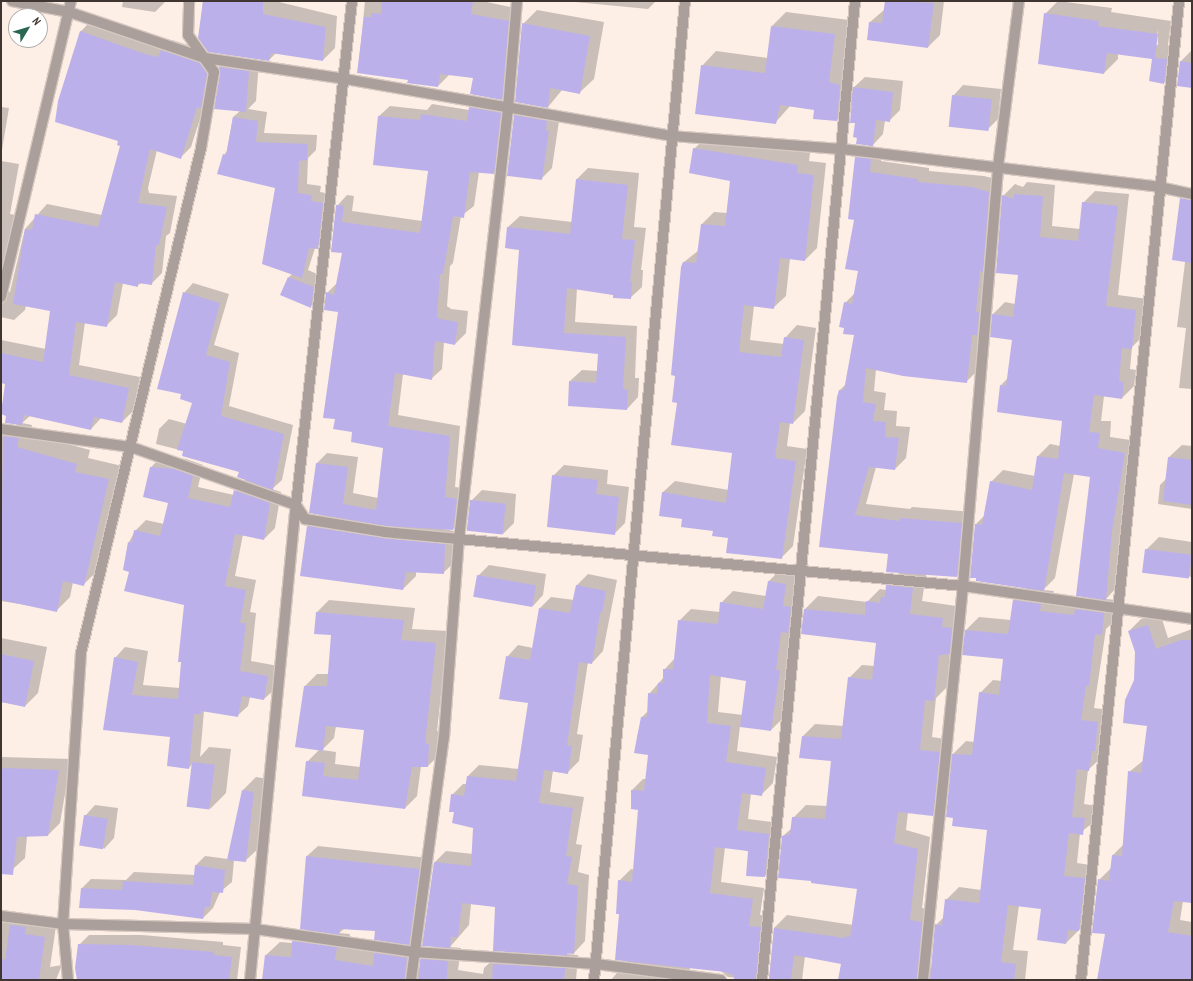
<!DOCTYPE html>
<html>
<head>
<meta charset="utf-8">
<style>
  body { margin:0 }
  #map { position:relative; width:1193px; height:981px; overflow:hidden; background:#fdeee6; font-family:"PT Sans Narrow",sans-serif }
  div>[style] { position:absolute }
  .shadow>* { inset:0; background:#0003 }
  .building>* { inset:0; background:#bcb0eb; transform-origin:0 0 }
  .roads { filter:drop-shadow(1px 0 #d7c9c2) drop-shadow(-1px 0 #d7c9c2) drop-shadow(0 1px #d7c9c2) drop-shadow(0 -1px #d7c9c2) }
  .street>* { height:10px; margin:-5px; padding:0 5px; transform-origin:5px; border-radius:5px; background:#aa9f9a }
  span { translate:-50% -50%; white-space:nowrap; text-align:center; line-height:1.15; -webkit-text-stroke:3px #fff; paint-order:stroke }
  .frame { position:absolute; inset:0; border:2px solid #3f3631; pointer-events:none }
  .north { position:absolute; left:8px; top:8px; width:40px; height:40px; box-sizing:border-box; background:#fff; border:1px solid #b2afad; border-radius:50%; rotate:52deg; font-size:11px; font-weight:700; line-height:16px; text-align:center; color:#3f3631 }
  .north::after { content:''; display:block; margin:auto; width:14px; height:18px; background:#296753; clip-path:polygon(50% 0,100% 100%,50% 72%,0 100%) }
</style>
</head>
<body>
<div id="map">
  <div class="shadow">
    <div style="clip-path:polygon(123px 1px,166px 1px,155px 12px,122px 7px)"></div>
    <div style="clip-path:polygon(203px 1px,275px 1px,337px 16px,335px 48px,323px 60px,276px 53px,269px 60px,210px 51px,218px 62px,212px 96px,205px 103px,191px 147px,180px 158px,157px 150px,148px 188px,149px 193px,177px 196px,170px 233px,166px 236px,162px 273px,151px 284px,141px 283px,137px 286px,123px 283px,117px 315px,106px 326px,85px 322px,79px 365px,140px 377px,133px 411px,122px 422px,102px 417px,91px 429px,31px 415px,22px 423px,32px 425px,30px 434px,90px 450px,88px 458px,122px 466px,97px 571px,84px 584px,73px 582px,70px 597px,57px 610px,1px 601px,1px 432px,7px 434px,17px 424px,7px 415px,1px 413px,6px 384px,1px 382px,1px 340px,46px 349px,52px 310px,26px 305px,25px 310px,14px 320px,1px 317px,1px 161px,19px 164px,10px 214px,21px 216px,7px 291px,10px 292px,25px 229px,47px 204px,102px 215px,121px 145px,119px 140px,59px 101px,81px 31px,92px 20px,166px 46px,172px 40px,209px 52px,199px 37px)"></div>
    <div style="clip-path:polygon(365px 1px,482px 1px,520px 9px,514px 87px,502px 99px,474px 77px,450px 74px,438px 86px,409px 79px,358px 72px)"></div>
    <div style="clip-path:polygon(565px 1px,656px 1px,648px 9px)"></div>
    <div style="clip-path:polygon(886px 1px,944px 1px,940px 35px,928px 47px,870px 22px,884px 10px)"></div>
    <div style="clip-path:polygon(evenodd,1058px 1px,1112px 8px,1111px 12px,1171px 21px,1168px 45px,1180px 46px,1177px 69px,1164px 83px,1153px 58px,1118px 53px,1118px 59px,1104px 73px,1045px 14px,1058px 1px,1158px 29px,1158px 45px,1156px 45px,1158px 29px)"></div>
    <div style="clip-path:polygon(537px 10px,604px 22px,594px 79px,579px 93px,562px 90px,548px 107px,523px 24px)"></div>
    <div style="clip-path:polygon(evenodd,786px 12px,849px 20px,843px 68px,854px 71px,852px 89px,865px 77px,903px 81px,900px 110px,889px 121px,885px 120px,883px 134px,871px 147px,882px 148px,881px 161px,929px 168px,929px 171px,984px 176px,1000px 180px,978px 370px,966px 382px,876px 369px,874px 391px,886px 393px,884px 410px,897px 411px,896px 426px,910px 427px,906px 458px,895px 469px,876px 467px,866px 504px,910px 509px,912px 507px,973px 512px,968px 564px,957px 576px,926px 574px,922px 601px,956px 606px,955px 615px,964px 616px,962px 640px,950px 652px,947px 687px,936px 698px,932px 737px,952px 740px,946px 802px,933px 815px,908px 812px,906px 830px,930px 837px,922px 908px,935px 910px,929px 966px,932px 969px,936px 925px,944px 917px,946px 900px,959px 887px,981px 890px,989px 830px,953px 754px,966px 741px,974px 742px,980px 693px,993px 680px,1002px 681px,1004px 658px,964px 654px,966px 630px,979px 617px,1011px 620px,1013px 600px,1026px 588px,976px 524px,984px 516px,991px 482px,1003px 470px,1035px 476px,1038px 456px,1050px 444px,1060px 446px,1063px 420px,1001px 385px,1008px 378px,1014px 339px,993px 314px,1005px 302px,1015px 304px,1019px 274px,1003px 196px,1015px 184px,1023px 187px,1027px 182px,1055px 185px,1052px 226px,1080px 229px,1083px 203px,1095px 191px,1129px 194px,1118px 295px,1148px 299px,1143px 336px,1132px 347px,1130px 369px,1136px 370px,1134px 386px,1122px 398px,1104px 396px,1101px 421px,1111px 421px,1110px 437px,1137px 441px,1117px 587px,1106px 599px,1117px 600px,1114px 621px,1106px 629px,1094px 708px,1110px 710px,1102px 757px,1088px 770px,1084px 804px,1097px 806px,1095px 821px,1080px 833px,1077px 863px,1097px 866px,1092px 917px,1066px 943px,1042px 908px,1019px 905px,1013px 950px,1028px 951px,1025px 980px,839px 980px,842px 963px,805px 956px,802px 980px,769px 980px,774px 928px,787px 915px,853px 925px,858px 888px,783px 836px,792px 828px,793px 818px,806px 805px,828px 806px,832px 761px,803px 736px,815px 724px,844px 726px,849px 678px,862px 665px,874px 666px,877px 642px,802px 633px,805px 609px,818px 596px,867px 602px,880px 589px,886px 590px,887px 586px,900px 572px,889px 553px,820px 546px,840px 390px,846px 384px,855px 335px,845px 303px,855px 293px,859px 270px,855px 219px,856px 158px,869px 145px,858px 137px,853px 104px,837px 120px,815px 109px,790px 106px,775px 123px,702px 66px,716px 51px,768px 58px,772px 26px,786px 12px,1074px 474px,1092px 476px,1088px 596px,1083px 602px,1052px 598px,1054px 591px,1043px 590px,1055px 578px,1074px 474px)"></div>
    <div style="clip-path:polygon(1192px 50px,1192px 87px,1180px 62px)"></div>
    <div style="clip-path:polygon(230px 56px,259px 61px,256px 101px,248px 109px,267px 112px,264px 133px,317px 135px,316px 150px,308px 158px,307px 184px,321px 186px,320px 192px,332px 194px,327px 239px,315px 248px,308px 270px,324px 277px,322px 296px,311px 306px,289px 277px,292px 274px,276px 188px,224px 155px,227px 151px,233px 117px,240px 111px,219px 67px)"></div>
    <div style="clip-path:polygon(963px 85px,1001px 89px,998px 119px,988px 129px,953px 96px)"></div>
    <div style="clip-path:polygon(480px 97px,511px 102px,504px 163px,494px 173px,479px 172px,474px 206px,461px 216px,453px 263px,450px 266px,447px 306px,451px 309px,468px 311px,466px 333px,455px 344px,444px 342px,442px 369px,431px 379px,403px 374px,398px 415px,460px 426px,455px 487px,467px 489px,464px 519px,453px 529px,439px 528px,458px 532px,456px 561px,443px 573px,416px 572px,416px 576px,403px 589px,308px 526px,321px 514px,317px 463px,327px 453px,358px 457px,353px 493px,378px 498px,384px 447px,336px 419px,339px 311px,327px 293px,338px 282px,343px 253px,337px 206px,347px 195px,354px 196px,352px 211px,422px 221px,429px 170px,379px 116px,390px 106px,427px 110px,432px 104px,469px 110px)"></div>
    <div style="clip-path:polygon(525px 105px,557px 110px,556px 121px,559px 121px,552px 168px,541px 179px,515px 115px)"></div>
    <div style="clip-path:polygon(1px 107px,9px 108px,1px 156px)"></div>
    <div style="clip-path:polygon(706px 137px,810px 153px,809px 161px,826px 163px,817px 248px,805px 260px,790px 258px,786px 296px,773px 308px,754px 306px,750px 340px,784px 344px,785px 338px,797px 325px,816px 328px,805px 411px,793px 423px,790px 422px,787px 446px,807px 449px,793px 546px,781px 558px,684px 518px,662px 493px,675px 481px,729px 490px,733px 452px,678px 402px,676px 375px,684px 262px,699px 250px,702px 224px,714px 212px,727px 213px,731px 180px,694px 149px)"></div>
    <div style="clip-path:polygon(588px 168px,639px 173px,634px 227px,646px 228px,641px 270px,643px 270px,642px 287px,630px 298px,577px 288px,575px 322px,637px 326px,635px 378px,639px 378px,638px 397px,627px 409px,570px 381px,582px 370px,598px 371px,599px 353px,513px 345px,520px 249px,508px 227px,520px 216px,572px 222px,577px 179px)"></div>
    <div style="clip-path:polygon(1192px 206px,1192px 389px,1179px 388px,1186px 328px,1177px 327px)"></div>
    <div style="clip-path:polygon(193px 283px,229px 294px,214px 345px,239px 353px,229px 406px,293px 425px,282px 480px,272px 489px,281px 492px,275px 528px,264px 539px,243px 534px,235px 576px,256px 580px,250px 612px,256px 613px,251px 661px,278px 666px,275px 689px,264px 699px,250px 697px,248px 706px,237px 716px,204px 711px,200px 757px,209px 747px,231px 749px,226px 793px,210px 809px,193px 763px,189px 768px,171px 736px,104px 729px,115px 658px,125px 647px,148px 651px,143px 685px,180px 688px,185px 604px,130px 571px,129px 542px,135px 531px,146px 520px,164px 524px,169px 502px,151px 467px,162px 456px,186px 459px,203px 465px,198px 487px,234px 495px,246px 479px,240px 471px,184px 451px,156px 444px,159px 429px,169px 419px,187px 424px,194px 403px,184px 293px)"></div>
    <div style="clip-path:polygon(1182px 445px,1192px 446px,1192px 509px,1158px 504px,1160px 485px,1167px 478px,1169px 457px)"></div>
    <div style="clip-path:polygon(564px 465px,608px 470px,607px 484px,629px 487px,625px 523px,614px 534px,553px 476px)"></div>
    <div style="clip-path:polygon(482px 490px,516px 494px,514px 523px,503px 534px,471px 501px)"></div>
    <div style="clip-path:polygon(1159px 537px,1192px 542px,1192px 578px,1146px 550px)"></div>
    <div style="clip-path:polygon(489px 565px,546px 574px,543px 595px,533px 606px,478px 576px)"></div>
    <div style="clip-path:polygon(evenodd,780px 570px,797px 572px,787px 658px,791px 659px,783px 718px,771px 730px,740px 726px,737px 751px,777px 757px,773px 783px,762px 794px,751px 793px,748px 819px,780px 823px,776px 865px,765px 876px,749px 851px,725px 847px,721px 882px,764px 888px,760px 915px,772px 915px,767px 968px,755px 980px,728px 977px,721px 971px,690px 967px,689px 980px,611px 980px,628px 960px,620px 913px,619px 881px,631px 869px,634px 870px,639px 809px,632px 790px,643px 779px,646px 779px,649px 754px,635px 752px,637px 737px,642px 717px,648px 711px,649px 694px,664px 677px,664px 670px,675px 658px,679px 621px,691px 609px,720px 612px,721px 603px,733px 591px,766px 596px,769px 581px,780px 570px,721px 675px,747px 680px,743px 715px,718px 712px,721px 675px)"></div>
    <div style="clip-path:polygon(evenodd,588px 574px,617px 580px,603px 651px,592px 663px,588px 662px,577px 734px,583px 735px,579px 761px,567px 773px,553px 770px,550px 792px,584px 797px,576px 844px,582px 845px,578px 872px,589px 875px,585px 941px,574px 953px,566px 954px,578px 955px,576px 980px,263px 980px,266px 955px,280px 942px,293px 943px,306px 929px,307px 856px,318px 846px,429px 858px,419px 933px,410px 943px,421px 944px,418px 966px,420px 968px,421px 959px,435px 946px,435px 862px,446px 851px,473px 854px,475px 827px,455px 811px,452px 795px,463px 784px,467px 784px,468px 776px,479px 765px,519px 769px,529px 702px,507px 657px,518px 645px,533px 648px,540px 608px,551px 597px,574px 600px,577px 585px,588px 574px,471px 904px,496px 906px,507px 951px,502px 955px,498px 955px,484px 968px,483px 974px,458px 970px,461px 948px,450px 947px,469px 925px,471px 904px,588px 574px,344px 929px,376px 930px,387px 941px,377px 951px,348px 946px,350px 934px,339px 933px,344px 929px)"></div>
    <div style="clip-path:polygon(evenodd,329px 600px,415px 608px,412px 629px,448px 631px,437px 731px,440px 732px,440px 754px,428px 766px,421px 766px,417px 796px,405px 808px,303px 795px,307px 762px,320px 749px,305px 686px,317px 674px,329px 674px,332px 634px,317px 612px,329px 600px,336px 726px,365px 730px,360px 767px,335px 764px,336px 752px,322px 750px,334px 738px,336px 726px)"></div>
    <div style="clip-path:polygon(1160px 613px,1168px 638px,1192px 629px,1192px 902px,1183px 901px,1180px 920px,1192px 922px,1192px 980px,1098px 980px,1106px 933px,1099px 880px,1111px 868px,1113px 855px,1124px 844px,1129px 772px,1144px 760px,1148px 725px,1135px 680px,1136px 652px,1129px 631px,1141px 619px)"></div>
    <div style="clip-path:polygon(1px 638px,47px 647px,38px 693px,25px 706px,1px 702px)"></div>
    <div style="clip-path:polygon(1px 757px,71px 759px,60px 823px,48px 835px,27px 836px,25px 858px,13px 869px,1px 868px)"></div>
    <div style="clip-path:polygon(256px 777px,267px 779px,259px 848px,245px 861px,234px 860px,232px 882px,220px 892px,213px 908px,203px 918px,82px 888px,91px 879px,126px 880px,134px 872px,195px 875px,196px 865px,205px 856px,228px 859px,243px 790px)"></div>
    <div style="clip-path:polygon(95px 805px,118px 808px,114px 838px,104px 849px,85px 816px)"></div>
    <div style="clip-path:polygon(1px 911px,37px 916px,56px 926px,50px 967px,62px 965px,56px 980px,1px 980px)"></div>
    <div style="clip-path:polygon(89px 935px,142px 935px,223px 942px,223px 945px,241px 947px,237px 980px,78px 980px,79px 945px)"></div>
  </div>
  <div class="building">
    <div style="clip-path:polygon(203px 1px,263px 1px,263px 14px,326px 27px,323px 61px,271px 53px,269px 61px,208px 52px,198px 38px)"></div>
    <div style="clip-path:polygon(382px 1px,473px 1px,471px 14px,509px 21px,502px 100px,470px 94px,473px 78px,440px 74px,438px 87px,407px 83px,408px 80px,357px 73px,364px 17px,371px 17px,371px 13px,381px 14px)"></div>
    <div style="clip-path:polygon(885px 1px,934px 3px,928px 48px,867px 40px,869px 22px,882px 23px)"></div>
    <div style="clip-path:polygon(1044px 13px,1099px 21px,1098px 26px,1158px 34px,1155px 58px,1167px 59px,1164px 84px,1149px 81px,1152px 59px,1107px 53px,1104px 74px,1038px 64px)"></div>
    <div style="clip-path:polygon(522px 23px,590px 36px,580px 94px,550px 88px,548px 108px,515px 102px)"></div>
    <div style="clip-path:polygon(771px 26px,835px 34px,829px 82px,840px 85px,837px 121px,813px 119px,814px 110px,780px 105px,776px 124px,695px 114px,701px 65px,765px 73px)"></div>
    <div style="clip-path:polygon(80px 31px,145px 54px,158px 57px,161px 50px,200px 63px,207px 74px,201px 108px,197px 107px,181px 159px,150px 149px,138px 203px,167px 207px,159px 245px,156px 245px,152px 285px,138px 283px,138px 287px,115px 282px,107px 327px,76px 322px,69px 375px,129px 388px,122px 423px,94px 417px,91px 430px,24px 415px,22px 425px,5px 423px,6px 416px,1px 414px,5px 384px,1px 383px,1px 353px,43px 362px,50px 311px,13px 304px,25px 229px,32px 230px,35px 214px,98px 227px,120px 146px,117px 145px,118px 141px,55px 122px,58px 101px)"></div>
    <div style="clip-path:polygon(1180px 61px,1192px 63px,1192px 88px,1177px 86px)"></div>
    <div style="clip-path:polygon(218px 67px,249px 71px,246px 112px,214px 109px,220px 73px)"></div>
    <div style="clip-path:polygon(853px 87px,893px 92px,890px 122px,876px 120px,873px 146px,856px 144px,857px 138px,853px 137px,855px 123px,850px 123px)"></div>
    <div style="left:952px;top:95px;width:40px;height:32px;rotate:6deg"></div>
    <div style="clip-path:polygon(469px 107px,501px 113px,494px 174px,470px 172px,464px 218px,453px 216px,443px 274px,440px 274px,437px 317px,440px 319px,458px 322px,455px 345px,435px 341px,432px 380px,395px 373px,388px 426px,450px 436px,445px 497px,457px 499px,453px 530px,385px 526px,309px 513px,316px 463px,348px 467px,343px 504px,376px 510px,383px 448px,351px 442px,352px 432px,333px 429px,335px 419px,323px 418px,338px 312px,324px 310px,326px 292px,334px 295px,342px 253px,331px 252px,336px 205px,344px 206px,342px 222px,420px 233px,428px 171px,373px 165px,378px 116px,420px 120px,421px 114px,467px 121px)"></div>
    <div style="clip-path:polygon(514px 115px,547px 121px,546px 131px,549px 131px,542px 180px,507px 176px)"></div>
    <div style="clip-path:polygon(233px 117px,258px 121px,256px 142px,308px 144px,307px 160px,299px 161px,298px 193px,312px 195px,311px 201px,323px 203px,318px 249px,309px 248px,302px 278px,262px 264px,275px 188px,217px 174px,223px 154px,226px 155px)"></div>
    <div style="clip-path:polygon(693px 148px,798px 165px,797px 173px,814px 175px,805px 261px,780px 258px,774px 309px,744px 305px,739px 352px,781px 357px,784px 337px,804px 340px,793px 424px,780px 422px,775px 458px,796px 461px,782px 559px,726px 553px,728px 538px,712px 536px,713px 531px,681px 527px,682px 519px,659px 516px,662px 492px,726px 503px,732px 453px,671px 445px,677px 403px,672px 402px,675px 376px,671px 375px,681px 267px,683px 262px,696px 263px,701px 224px,725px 226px,730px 181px,689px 173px)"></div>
    <div style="clip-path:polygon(855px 157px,871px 159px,870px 172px,918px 179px,918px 182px,972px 187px,989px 192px,983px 272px,980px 271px,976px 312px,979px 312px,977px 335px,972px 335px,967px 383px,903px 376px,866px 368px,863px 402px,876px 404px,873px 421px,886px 422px,885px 437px,899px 438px,895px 470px,869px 467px,855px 515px,900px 521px,900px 518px,962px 523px,957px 577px,886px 572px,888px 554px,819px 547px,837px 397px,839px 390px,844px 390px,854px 335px,843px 334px,844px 328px,839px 327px,844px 302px,852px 304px,858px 271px,845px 269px,854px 220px,848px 219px)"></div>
    <div style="clip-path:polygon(576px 179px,628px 185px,622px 239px,635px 240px,630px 281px,632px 282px,631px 299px,613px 298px,613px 295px,567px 288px,564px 333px,626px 337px,623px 389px,628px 390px,627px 410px,568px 406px,569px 381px,596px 383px,598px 354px,512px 345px,519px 250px,505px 248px,507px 227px,570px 234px)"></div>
    <div style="clip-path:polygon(1014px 194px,1043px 196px,1040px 237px,1078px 241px,1082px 202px,1118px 206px,1106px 306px,1136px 310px,1132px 349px,1122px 348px,1119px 381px,1124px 382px,1122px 399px,1094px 395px,1089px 432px,1100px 433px,1098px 448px,1125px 453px,1112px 531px,1106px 600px,1076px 596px,1090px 477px,1064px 473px,1044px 591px,976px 581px,976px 578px,970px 578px,975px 524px,982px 525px,990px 481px,1032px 490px,1037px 456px,1058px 459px,1062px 421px,997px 412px,1000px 385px,1006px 386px,1012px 340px,990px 337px,992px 314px,1013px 317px,1018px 275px,996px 273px,1002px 195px,1014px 199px)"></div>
    <div style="clip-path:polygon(1180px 198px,1192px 200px,1192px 263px,1172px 260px)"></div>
    <div style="clip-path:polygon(288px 277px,314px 287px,311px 308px,280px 295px)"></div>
    <div style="clip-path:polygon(183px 292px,220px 303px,206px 355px,230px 362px,221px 416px,284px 434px,273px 490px,237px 477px,239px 472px,182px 456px,183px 451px,177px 450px,192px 403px,180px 399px,181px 394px,157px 389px)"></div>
    <div style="clip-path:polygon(3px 436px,19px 438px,17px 447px,77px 464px,75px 472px,109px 479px,84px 586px,63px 581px,57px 612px,1px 600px)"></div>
    <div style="clip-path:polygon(1168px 457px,1192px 460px,1192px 505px,1163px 501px)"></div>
    <div style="clip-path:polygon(150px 467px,175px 469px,193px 476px,188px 498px,230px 507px,234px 490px,270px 503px,264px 540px,235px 534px,225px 586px,246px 590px,240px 623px,246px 623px,240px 671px,268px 676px,264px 700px,242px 696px,238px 717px,201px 711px,201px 714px,194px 714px,189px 769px,167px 766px,170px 737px,103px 730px,114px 657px,138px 662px,132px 695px,178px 699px,181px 662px,178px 662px,184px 605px,124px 591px,129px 572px,123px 570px,128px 542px,132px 543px,134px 530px,160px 536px,168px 503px,143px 497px)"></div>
    <div style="clip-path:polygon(552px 475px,598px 480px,596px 494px,619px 497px,615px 535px,547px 527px)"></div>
    <div style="left:470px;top:500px;width:36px;height:31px;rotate:6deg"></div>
    <div style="clip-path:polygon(307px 526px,383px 538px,445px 544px,444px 574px,406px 572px,403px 590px,300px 576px)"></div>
    <div style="left:1145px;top:549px;width:47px;height:24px;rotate:7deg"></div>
    <div style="left:477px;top:575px;width:60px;height:22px;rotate:10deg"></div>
    <div style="clip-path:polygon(768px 581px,786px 584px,783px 606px,791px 607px,788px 633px,781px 632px,776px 670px,780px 670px,771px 731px,740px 727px,746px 681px,710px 675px,707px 723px,731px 726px,726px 762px,766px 768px,762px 796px,742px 793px,737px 830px,769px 834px,765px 877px,746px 876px,748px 851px,715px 847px,710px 893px,753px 899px,749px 926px,761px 927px,756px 980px,734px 979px,734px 975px,725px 972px,615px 960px,619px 914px,616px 914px,618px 880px,632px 882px,638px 810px,631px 809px,631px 790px,644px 791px,648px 755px,634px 753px,641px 717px,647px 717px,648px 693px,657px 694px,658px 683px,663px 683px,663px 669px,673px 669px,678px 620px,718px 624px,720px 602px,763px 609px)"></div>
    <div style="clip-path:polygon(576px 585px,606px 591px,602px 613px,600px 613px,592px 664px,579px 662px,567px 746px,572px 746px,568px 774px,544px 770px,539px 803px,573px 808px,566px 856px,572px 857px,567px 884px,578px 886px,574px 954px,567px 953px,567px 956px,493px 951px,495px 907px,462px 903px,458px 937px,451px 937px,450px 948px,422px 946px,434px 862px,471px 866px,473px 828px,452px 823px,454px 812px,449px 812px,451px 794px,464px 796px,467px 776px,516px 781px,528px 703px,499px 699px,506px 656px,530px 660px,539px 608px,570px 613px)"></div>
    <div style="clip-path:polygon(886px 585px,913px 588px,910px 614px,943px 618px,942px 627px,952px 628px,950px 654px,939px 655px,934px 701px,925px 700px,920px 750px,940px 752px,933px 816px,898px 812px,894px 843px,918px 849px,910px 920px,922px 922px,917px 980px,838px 980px,841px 964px,794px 955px,791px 980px,769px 980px,774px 928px,845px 938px,845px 936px,850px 937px,857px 889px,811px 883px,811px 881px,778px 878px,782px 836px,790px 834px,792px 817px,825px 819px,831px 761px,799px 758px,802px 736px,841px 739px,848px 677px,872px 680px,876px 643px,801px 634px,804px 609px,865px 615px,866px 601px,880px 603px,881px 597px,885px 597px)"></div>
    <div style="clip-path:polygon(1013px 600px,1041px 604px,1040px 611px,1074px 615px,1075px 609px,1104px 613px,1102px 635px,1095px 634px,1089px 686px,1086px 686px,1081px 720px,1098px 722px,1095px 751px,1092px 751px,1089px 771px,1077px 769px,1072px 817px,1085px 818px,1083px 835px,1069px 833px,1064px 876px,1085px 878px,1079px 931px,1068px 930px,1066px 944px,1037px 940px,1041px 909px,1008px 905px,1001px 962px,1016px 964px,1014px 980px,930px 980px,935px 924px,942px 926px,945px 899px,979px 903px,987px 830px,952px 826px,953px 818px,946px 817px,952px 754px,972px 755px,979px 692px,999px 695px,1003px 659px,962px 655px,965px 630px,1008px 634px)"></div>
    <div style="clip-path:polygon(316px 612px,404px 620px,401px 640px,436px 643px,425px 743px,429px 744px,428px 767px,412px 767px,405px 809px,302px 796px,306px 761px,325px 763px,323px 776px,358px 780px,364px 730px,326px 726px,323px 751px,295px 747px,304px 686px,327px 686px,331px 635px,314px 634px)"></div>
    <div style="clip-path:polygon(1148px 625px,1156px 649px,1181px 640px,1192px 640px,1192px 903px,1174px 901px,1168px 932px,1192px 936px,1192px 980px,1097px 980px,1105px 934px,1092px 933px,1098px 879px,1109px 881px,1112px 855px,1122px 856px,1128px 771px,1141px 773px,1147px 726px,1123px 723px,1125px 700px,1134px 680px,1135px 652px,1128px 631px)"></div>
    <div style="clip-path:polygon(1px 654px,34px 661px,25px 707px,1px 702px)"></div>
    <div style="left:192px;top:762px;width:23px;height:45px;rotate:7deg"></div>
    <div style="clip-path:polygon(6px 768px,59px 770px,48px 836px,17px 837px,13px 875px,1px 874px,1px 769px)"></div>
    <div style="clip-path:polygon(242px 790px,254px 792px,246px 862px,227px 860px)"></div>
    <div style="left:84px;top:815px;width:24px;height:31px;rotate:9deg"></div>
    <div style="clip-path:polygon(306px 856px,420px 869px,409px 945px,374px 940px,375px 931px,340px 929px,339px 935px,300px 929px)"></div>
    <div style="clip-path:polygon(195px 865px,225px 870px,223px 893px,212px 892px,210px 907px,205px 907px,203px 919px,135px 910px,79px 908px,81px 888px,122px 890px,123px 881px,193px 885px)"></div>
    <div style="clip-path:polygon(10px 925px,26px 927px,25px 934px,45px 937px,39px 980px,1px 980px,1px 958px,5px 960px)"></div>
    <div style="clip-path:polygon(292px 941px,337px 947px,335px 960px,373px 966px,374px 953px,407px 958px,405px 980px,262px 980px,265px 955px,291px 957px)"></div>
    <div style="clip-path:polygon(78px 944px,131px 945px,214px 952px,214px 955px,232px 957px,229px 980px,77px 980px,75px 968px)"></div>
    <div style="left:420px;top:959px;width:28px;height:21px;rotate:4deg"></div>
    <div style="clip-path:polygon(493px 964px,565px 968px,564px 980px,492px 980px)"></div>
  </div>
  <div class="roads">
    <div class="street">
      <div style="left:12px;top:1px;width:58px;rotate:10.9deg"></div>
      <div style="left:69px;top:12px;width:144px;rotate:18.7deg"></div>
      <div style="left:205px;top:58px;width:142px;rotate:8.5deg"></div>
      <div style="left:345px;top:79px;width:332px;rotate:9.9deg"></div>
      <div style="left:672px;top:136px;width:170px;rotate:4.4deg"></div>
      <div style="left:842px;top:149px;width:319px;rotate:6.8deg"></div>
      <div style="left:1159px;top:187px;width:34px;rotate:12deg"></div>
      <div style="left:1px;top:297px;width:304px;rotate:-76.7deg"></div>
      <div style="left:1px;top:429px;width:131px;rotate:7.9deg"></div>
      <div style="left:131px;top:447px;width:175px;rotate:19.4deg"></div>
      <div style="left:296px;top:505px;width:17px;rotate:57deg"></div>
      <div style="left:305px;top:519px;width:80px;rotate:9.3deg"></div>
      <div style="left:384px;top:532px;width:75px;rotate:5.3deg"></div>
      <div style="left:459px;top:539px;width:506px;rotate:5.33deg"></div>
      <div style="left:963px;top:586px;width:231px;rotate:8.2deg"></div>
      <div style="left:1px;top:916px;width:63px;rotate:7.4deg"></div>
      <div style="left:63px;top:924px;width:192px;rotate:1.5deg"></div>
      <div style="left:255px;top:929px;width:161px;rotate:8.2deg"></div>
      <div style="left:414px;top:952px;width:182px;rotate:3.8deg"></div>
      <div style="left:596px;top:964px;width:126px;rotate:7.3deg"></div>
      <div style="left:68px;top:980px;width:56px;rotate:-95.1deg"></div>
      <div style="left:63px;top:924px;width:272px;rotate:-86.2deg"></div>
      <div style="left:81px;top:653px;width:519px;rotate:-76.63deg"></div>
      <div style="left:201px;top:148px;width:77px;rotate:-80.3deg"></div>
      <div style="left:214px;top:72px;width:45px;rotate:-125.1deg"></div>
      <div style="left:188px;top:35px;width:34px;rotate:-88deg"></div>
      <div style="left:250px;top:980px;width:477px;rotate:-84.5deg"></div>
      <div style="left:296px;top:505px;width:507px;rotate:-83.66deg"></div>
      <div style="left:411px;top:980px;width:245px;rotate:-82.3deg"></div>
      <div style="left:444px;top:737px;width:199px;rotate:-85.7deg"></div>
      <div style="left:459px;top:539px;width:434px;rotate:-83.5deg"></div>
      <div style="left:508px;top:108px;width:107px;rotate:-85.2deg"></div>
      <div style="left:594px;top:980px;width:983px;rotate:-84.69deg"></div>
      <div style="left:762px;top:980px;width:983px;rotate:-84.57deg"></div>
      <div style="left:923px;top:980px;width:396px;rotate:-84.2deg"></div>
      <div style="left:963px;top:586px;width:420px;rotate:-85.2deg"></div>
      <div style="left:998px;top:167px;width:167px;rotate:-82.8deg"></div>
      <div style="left:1081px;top:980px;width:984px;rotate:-84.28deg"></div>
    </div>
  </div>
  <div class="frame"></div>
  <div class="north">N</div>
</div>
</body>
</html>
